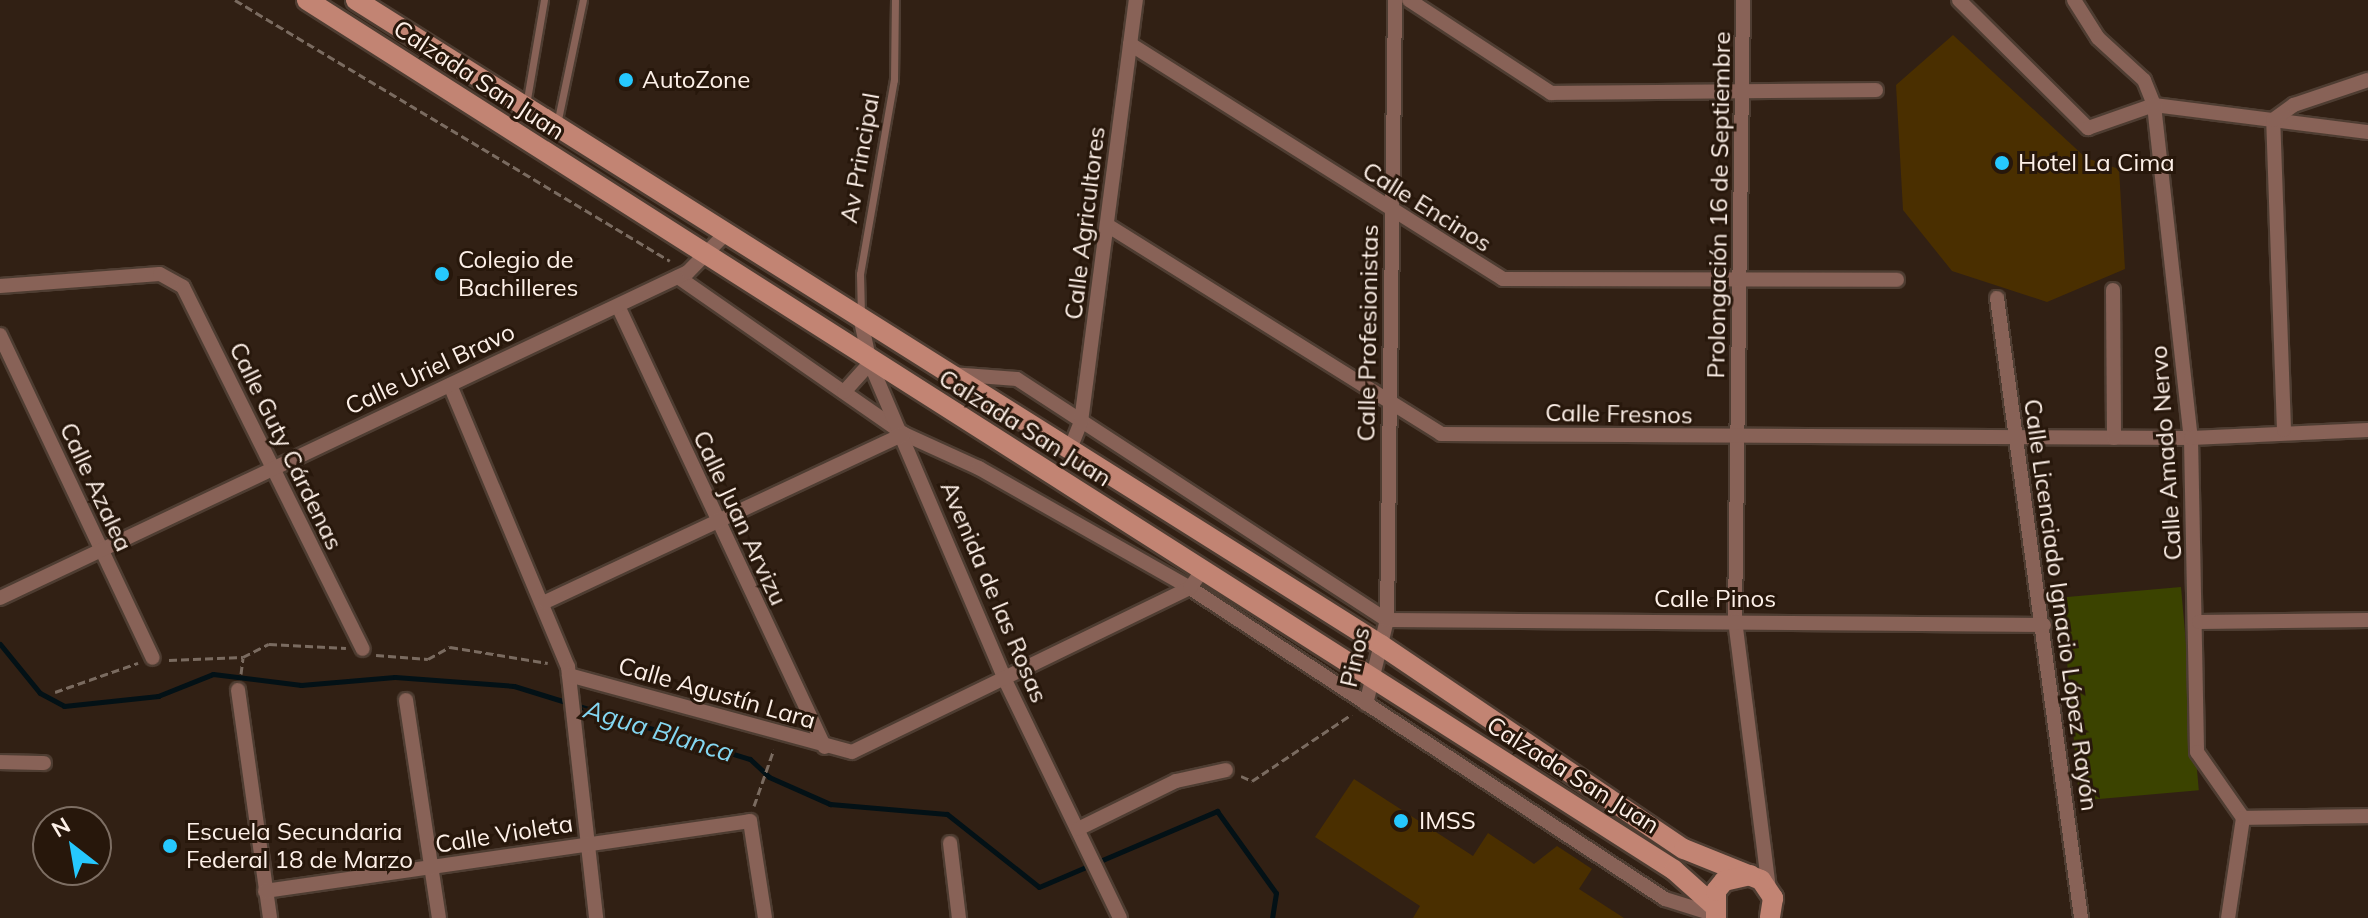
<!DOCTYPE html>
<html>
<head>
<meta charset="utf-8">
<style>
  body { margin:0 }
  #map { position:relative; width:2368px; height:918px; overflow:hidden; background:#312014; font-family:Mulish,sans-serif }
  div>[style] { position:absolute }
  .green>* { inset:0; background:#3b4300; transform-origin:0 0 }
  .stream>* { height:5px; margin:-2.5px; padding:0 2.5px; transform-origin:2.5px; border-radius:2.5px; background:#031116 }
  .building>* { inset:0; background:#4a2f00 }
  .path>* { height:3px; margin-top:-1.5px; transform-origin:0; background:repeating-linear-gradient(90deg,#7a6b60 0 8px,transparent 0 12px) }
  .roads { filter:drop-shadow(2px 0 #4e3d32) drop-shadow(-2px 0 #4e3d32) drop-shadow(0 2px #4e3d32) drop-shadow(0 -2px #4e3d32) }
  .lane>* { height:7px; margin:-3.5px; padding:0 3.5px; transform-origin:3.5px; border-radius:3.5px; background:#886257 }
  .street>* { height:14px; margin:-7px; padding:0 7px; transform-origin:7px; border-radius:7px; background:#886257 }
  .secondary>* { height:20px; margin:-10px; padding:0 10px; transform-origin:10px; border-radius:10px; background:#c28473 }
  .dots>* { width:22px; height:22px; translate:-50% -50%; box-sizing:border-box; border:4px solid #27170b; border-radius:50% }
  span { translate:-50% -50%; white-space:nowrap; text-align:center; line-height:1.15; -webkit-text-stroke:6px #27170b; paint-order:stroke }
  .street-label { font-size:24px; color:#fdf0e8 }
  .poi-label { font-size:24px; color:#fdf0e8 }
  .left { translate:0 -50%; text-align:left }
  .water-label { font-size:26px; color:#84d7f2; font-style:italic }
  .north { position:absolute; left:32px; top:806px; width:80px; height:80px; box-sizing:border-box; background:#27170b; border:2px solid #7d6e63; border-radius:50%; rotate:329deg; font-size:22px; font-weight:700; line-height:32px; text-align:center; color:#fdf0e8 }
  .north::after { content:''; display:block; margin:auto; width:28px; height:36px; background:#26c8fe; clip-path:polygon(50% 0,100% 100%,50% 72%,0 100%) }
</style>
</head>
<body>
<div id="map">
  <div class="green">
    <div style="left:2181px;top:587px;width:204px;height:120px;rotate:85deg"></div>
  </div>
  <div class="stream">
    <div style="left:0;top:644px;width:63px;rotate:50.8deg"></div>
    <div style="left:40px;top:693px;width:27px;rotate:28deg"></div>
    <div style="left:64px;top:706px;width:95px;rotate:-6.1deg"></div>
    <div style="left:158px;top:696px;width:59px;rotate:-21.8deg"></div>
    <div style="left:213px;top:674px;width:89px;rotate:7.1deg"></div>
    <div style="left:301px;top:685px;width:94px;rotate:-4.9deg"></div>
    <div style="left:395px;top:677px;width:119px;rotate:4.3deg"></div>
    <div style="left:514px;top:686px;width:247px;rotate:17.2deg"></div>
    <div style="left:750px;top:759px;width:26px;rotate:43deg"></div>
    <div style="left:769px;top:777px;width:67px;rotate:23.9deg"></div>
    <div style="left:830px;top:804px;width:117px;rotate:4.9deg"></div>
    <div style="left:947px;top:814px;width:117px;rotate:38.4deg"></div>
    <div style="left:1039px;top:887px;width:194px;rotate:-23.1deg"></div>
    <div style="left:1217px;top:811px;width:101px;rotate:54.3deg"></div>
    <div style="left:1276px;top:893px;width:25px;rotate:99deg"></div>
  </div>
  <div class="building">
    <div style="clip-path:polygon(1953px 35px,2086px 158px,2119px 169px,2125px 269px,2047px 302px,1952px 271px,1903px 210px,1896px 85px)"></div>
    <div style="clip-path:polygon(1354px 779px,1473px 856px,1488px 833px,1534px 864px,1557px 846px,1592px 869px,1579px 889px,1624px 918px,1413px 918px,1420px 906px,1315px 837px)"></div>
  </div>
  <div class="path">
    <div style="left:235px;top:0;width:507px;rotate:30.96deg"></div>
    <div style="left:376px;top:655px;width:52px;rotate:4.4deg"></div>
    <div style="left:428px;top:659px;width:25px;rotate:-29deg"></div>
    <div style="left:450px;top:647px;width:99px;rotate:9.3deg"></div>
    <div style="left:169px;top:660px;width:74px;rotate:-2.3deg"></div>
    <div style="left:243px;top:657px;width:29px;rotate:-27deg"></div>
    <div style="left:269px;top:644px;width:77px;rotate:3deg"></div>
    <div style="left:241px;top:674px;width:16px;rotate:-83deg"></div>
    <div style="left:55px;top:692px;width:88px;rotate:-19.3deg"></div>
    <div style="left:1241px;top:776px;width:12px;rotate:24deg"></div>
    <div style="left:1252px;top:781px;width:120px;rotate:-33.8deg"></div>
    <div style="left:754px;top:806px;width:60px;rotate:-70.7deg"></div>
  </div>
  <div class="roads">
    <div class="lane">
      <div style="left:526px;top:105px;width:107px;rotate:-80.3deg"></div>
      <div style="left:557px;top:124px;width:127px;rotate:-78.2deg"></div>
      <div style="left:861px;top:315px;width:41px;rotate:-91.4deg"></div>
      <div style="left:860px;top:274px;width:197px;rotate:-80.1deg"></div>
      <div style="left:894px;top:80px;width:80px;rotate:-89.3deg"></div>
    </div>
    <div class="street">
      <div style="left:1409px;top:0;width:170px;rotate:33.2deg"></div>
      <div style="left:1551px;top:93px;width:325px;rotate:-0.5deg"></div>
      <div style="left:1743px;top:0;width:620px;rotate:90.74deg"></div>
      <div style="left:1735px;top:620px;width:270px;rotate:82.8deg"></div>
      <div style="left:1959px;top:0;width:182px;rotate:44.8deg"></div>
      <div style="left:2088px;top:128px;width:70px;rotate:-19.2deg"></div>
      <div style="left:2154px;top:105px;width:216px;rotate:7.2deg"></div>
      <div style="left:2074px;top:0;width:45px;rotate:57.7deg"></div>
      <div style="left:2098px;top:38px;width:62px;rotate:42.4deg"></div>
      <div style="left:2144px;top:80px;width:27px;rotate:68deg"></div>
      <div style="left:2154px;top:105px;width:335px;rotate:83.7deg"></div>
      <div style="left:2191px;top:438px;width:314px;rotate:88.9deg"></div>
      <div style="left:2197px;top:752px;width:80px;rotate:55.1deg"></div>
      <div style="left:2243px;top:818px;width:101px;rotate:98.5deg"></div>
      <div style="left:1130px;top:44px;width:441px;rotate:32.2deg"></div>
      <div style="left:1503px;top:279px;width:394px;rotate:0.1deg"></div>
      <div style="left:1107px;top:225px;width:394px;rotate:32deg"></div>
      <div style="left:1441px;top:434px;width:750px;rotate:0.31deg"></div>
      <div style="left:2191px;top:438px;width:177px;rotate:-2.6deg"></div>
      <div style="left:678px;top:277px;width:275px;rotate:34.8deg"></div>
      <div style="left:904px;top:434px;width:82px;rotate:24.4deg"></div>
      <div style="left:979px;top:468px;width:243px;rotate:29.6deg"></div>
      <div style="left:1190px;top:588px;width:568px;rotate:33.21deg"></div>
      <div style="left:1665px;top:899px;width:50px;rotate:17.4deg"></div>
      <div style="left:0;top:286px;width:160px;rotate:-4.3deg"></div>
      <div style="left:160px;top:274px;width:26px;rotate:29deg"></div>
      <div style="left:183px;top:287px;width:404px;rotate:63.6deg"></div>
      <div style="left:2113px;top:290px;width:148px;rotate:89.6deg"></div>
      <div style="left:1997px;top:298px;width:626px;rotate:82.28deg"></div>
      <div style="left:618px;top:306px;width:487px;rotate:64.9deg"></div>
      <div style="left:861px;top:321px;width:43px;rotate:77.9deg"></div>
      <div style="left:870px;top:363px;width:345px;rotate:66.9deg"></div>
      <div style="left:1005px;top:680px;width:264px;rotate:64.2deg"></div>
      <div style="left:0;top:335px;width:357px;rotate:64.7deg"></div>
      <div style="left:951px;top:374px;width:66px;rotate:4.3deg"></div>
      <div style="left:1017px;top:379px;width:442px;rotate:33.1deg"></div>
      <div style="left:450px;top:385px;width:306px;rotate:67.3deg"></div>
      <div style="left:568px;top:667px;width:253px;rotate:83.6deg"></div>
      <div style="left:844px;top:392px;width:39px;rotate:-48deg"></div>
      <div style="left:2284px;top:430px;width:310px;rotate:-92deg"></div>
      <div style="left:2273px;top:120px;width:26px;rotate:-36deg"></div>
      <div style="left:2294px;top:105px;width:78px;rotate:-18.7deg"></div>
      <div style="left:1070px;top:449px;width:29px;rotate:-68deg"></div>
      <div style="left:1081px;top:422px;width:426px;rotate:-82.6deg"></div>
      <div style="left:0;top:598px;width:761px;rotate:-25.35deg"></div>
      <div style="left:688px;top:272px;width:54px;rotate:-45.7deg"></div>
      <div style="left:545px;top:602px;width:396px;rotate:-25.1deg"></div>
      <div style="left:1387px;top:620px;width:657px;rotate:0.44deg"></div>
      <div style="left:2199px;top:622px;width:169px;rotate:-0.7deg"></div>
      <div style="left:569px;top:675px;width:293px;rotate:15.2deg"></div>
      <div style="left:852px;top:752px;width:376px;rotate:-25.9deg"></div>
      <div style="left:1190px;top:588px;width:21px;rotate:-55deg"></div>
      <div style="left:238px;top:690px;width:230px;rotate:82deg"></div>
      <div style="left:406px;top:700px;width:220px;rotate:81.4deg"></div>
      <div style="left:1366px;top:704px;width:87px;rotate:-76deg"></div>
      <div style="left:1387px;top:620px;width:620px;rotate:-89.26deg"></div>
      <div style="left:0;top:762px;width:44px;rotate:1.3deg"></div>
      <div style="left:2243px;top:818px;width:125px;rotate:-0.9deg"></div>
      <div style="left:1078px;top:829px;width:109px;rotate:-26.1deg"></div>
      <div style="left:1176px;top:781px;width:51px;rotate:-12.4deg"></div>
      <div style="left:950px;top:843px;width:76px;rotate:83.2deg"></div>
      <div style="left:265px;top:891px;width:490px;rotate:-8.2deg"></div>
      <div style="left:750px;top:821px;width:98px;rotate:81.2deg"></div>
    </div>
    <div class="secondary">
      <div style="left:307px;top:0;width:1620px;rotate:32.47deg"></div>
      <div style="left:1674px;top:870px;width:51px;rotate:41.8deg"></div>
      <div style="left:356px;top:0;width:1211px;rotate:32.18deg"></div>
      <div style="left:1381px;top:645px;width:365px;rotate:34deg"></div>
      <div style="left:1684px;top:849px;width:83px;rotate:21.9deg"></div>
      <div style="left:1761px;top:880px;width:22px;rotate:56deg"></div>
      <div style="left:1773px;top:898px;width:20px;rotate:99deg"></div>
      <div style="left:1716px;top:918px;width:27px;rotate:-90deg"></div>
      <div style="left:1716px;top:891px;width:13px;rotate:-51deg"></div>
      <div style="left:1724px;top:881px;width:27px;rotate:-13deg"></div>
    </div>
  </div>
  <div class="dots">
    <div style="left:626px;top:80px;background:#26c8fe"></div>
    <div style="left:2002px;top:163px;background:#26c8fe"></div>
    <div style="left:442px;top:274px;background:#26c8fe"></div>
    <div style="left:1401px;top:821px;background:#26c8fe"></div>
    <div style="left:170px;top:846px;background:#26c8fe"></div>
  </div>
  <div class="street-label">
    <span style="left:479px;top:80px;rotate:33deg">Calzada San Juan</span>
    <span style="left:860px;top:158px;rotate:-80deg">Av Principal</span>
    <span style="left:1719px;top:205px;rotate:-89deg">Prolongación 16 de Septiembre</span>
    <span style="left:1427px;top:207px;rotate:32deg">Calle Encinos</span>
    <span style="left:1085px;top:223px;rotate:-83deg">Calle Agricultores</span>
    <span style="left:1368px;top:333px;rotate:-89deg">Calle Profesionistas</span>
    <span style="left:430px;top:369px;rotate:-25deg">Calle Uriel Bravo</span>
    <span style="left:1619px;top:414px;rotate:1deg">Calle Fresnos</span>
    <span style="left:1025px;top:428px;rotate:32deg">Calzada San Juan</span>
    <span style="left:286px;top:446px;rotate:64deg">Calle Guty Cárdenas</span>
    <span style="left:2166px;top:453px;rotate:-94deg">Calle Amado Nervo</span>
    <span style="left:96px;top:487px;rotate:65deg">Calle Azalea</span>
    <span style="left:740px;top:518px;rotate:65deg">Calle Juan Arvizu</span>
    <span style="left:994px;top:592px;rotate:67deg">Avenida de las Rosas</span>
    <span style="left:1715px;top:599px">Calle Pinos</span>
    <span style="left:2061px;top:605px;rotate:82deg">Calle Licenciado Ignacio López Rayón</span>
    <span style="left:1355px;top:657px;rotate:-77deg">Pinos</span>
    <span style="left:717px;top:693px;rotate:16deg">Calle Agustín Lara</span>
    <span style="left:1573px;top:775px;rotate:32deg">Calzada San Juan</span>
    <span style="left:504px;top:834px;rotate:-9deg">Calle Violeta</span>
  </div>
  <div class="poi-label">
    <span class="left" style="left:642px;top:80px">AutoZone</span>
    <span class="left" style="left:2018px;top:163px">Hotel La Cima</span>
    <span class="left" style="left:458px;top:274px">Colegio de<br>Bachilleres</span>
    <span class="left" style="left:1419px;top:821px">IMSS</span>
    <span class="left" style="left:186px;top:846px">Escuela Secundaria<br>Federal 18 de Marzo</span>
  </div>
  <div class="water-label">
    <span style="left:659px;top:731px;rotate:17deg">Agua Blanca</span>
  </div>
  <div class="north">N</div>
</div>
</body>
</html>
